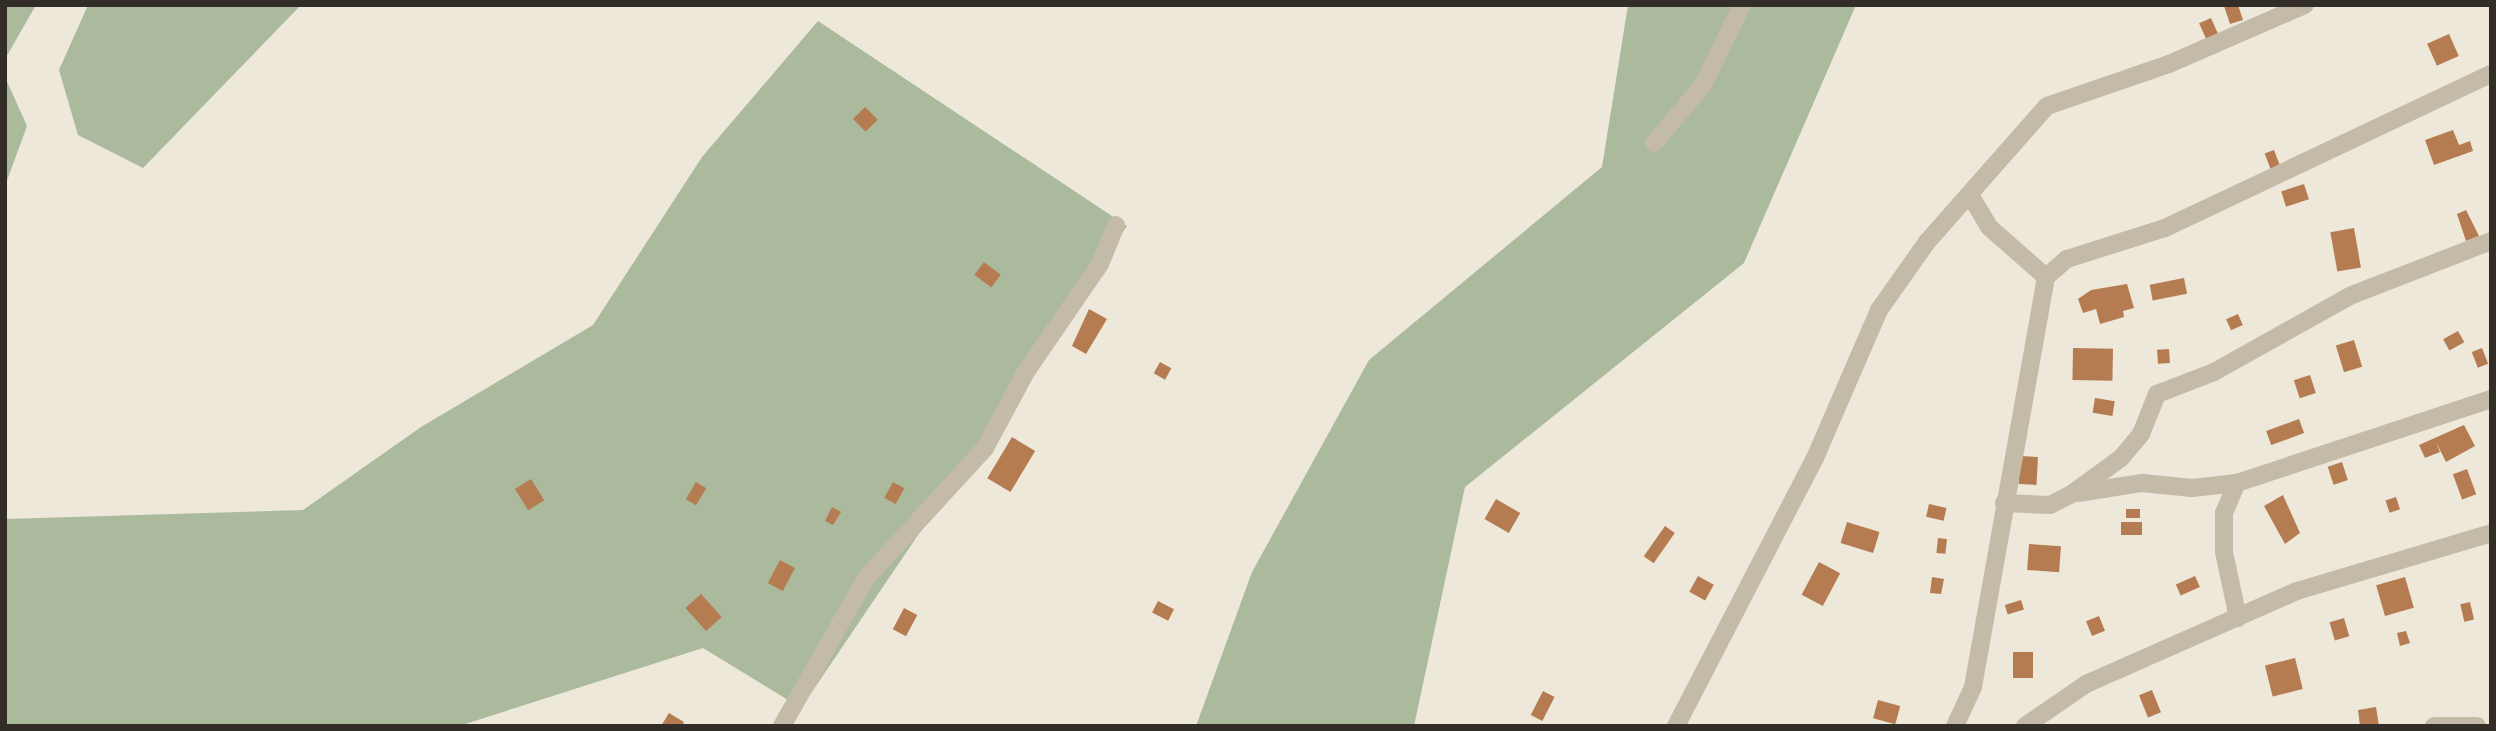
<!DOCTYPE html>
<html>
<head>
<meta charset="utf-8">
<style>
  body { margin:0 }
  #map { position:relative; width:2496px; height:731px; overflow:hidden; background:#eee8da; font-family:Inter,sans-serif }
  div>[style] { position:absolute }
  .green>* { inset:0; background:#abba9d }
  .building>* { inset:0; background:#b57c51; transform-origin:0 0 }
  .minor>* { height:18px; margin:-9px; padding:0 9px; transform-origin:9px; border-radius:9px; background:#c4baa8 }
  span { translate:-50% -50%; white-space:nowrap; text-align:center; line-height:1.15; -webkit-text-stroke:5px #f6f2e6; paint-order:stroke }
  .frame { position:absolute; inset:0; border:7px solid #322d27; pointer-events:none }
</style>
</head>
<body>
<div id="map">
  <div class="green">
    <div style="clip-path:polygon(5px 5px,36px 5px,5px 59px)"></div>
    <div style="clip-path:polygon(88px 5px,301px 5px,143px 168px,78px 135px,59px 70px)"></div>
    <div style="clip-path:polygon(1628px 5px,1856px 5px,1744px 263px,1465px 487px,1414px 726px,1196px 726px,1252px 572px,1369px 360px,1602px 167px)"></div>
    <div style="clip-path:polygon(818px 21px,1127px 226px,801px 708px,703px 648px,459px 726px,5px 726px,5px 519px,303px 510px,421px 427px,593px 325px,702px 157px)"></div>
    <div style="clip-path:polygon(5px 77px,27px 126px,5px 186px)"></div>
  </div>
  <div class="building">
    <div style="clip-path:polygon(2238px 5px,2243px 20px,2230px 24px,2224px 6px)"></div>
    <div style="left:2211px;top:18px;width:17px;height:13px;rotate:66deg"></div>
    <div style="left:2449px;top:34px;width:24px;height:24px;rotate:66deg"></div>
    <div style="left:865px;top:107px;width:18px;height:17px;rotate:45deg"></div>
    <div style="clip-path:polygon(2453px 130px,2459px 145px,2470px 141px,2473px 151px,2434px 165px,2425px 140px)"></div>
    <div style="left:2274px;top:150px;width:17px;height:10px;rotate:69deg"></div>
    <div style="left:2304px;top:184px;width:16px;height:24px;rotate:72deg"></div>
    <div style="clip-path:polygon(2466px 210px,2479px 236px,2466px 241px,2457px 214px)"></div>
    <div style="left:2354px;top:228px;width:40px;height:24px;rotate:80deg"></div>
    <div style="left:984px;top:262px;width:21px;height:16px;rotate:37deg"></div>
    <div style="left:2184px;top:278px;width:16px;height:35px;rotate:79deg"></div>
    <div style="clip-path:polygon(2127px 284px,2134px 308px,2123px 311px,2124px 317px,2100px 324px,2096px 309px,2083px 313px,2078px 299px,2091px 290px)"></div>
    <div style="clip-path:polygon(1089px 309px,1107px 319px,1086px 354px,1072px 346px)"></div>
    <div style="left:2238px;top:314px;width:12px;height:13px;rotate:66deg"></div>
    <div style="left:2458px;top:331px;width:13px;height:17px;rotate:61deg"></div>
    <div style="left:2354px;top:340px;width:28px;height:19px;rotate:73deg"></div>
    <div style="left:2073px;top:348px;width:40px;height:32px;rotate:1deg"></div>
    <div style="left:2482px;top:348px;width:17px;height:11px;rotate:69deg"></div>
    <div style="left:2169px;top:349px;width:14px;height:12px;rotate:86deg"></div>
    <div style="left:1160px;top:362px;width:13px;height:13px;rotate:29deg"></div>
    <div style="left:2310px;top:375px;width:19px;height:17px;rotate:72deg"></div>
    <div style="left:2095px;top:398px;width:20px;height:15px;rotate:9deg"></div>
    <div style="left:2299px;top:419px;width:15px;height:35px;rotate:70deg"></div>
    <div style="clip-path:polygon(2464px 425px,2475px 446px,2446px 462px,2436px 442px,2440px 452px,2425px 458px,2419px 445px)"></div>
    <div style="left:1012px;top:437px;width:27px;height:48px;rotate:31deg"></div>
    <div style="left:2020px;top:456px;width:18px;height:28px;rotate:3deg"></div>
    <div style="left:2342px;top:462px;width:19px;height:15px;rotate:72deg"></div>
    <div style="left:2467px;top:469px;width:27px;height:15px;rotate:70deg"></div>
    <div style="left:531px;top:479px;width:25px;height:19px;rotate:58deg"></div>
    <div style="left:696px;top:482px;width:12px;height:20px;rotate:31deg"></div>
    <div style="left:893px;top:482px;width:13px;height:18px;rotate:29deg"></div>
    <div style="clip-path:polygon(2283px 495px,2300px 533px,2285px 544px,2264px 506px)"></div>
    <div style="left:2396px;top:497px;width:13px;height:11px;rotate:72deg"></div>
    <div style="left:1496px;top:499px;width:28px;height:23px;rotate:30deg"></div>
    <div style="left:1929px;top:504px;width:18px;height:13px;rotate:13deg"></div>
    <div style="clip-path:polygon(832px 507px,841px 512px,833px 525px,825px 521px)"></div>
    <div style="left:2126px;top:509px;width:14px;height:9px"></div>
    <div style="left:1847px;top:522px;width:34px;height:22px;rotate:17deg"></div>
    <div style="left:2142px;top:522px;width:13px;height:21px;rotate:90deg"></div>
    <div style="left:1665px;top:526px;width:12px;height:37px;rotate:35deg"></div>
    <div style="left:1938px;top:538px;width:9px;height:15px;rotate:6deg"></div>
    <div style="left:2029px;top:544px;width:32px;height:26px;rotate:4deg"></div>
    <div style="left:780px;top:560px;width:17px;height:26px;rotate:28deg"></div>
    <div style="left:1819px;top:562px;width:24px;height:37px;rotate:28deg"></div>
    <div style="left:1698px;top:576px;width:18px;height:18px;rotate:29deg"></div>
    <div style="left:2195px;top:576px;width:12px;height:21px;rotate:66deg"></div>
    <div style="clip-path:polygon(1932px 577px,1944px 579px,1941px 594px,1930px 593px)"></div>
    <div style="left:2405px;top:577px;width:32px;height:30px;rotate:74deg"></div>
    <div style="left:701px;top:594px;width:31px;height:21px;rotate:48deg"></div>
    <div style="left:2021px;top:600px;width:10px;height:17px;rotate:73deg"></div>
    <div style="left:1158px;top:601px;width:18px;height:13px;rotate:27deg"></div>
    <div style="left:2470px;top:602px;width:18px;height:10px;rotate:77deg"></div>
    <div style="left:904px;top:608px;width:15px;height:24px;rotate:28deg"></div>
    <div style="left:2099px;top:616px;width:16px;height:14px;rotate:68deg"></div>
    <div style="left:2344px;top:618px;width:19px;height:15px;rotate:74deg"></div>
    <div style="clip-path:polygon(2406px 631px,2410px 643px,2400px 646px,2397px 633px)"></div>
    <div style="left:2013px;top:652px;width:20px;height:26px"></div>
    <div style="left:2295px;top:658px;width:32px;height:31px;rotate:76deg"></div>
    <div style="left:2152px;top:690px;width:24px;height:14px;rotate:68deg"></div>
    <div style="left:1543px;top:691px;width:13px;height:27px;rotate:27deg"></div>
    <div style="left:1878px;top:700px;width:23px;height:19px;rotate:15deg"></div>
    <div style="clip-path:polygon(2376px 707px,2379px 726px,2360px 726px,2358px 710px)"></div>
    <div style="clip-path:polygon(669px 713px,684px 722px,682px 726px,661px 726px)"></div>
  </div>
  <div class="minor">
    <div style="left:1654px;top:143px;width:76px;rotate:-49.8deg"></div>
    <div style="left:1703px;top:85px;width:89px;rotate:-64deg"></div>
    <div style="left:1970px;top:195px;width:37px;rotate:59deg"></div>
    <div style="left:1989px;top:227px;width:76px;rotate:41.3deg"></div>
    <div style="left:2078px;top:493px;width:65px;rotate:-8.9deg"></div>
    <div style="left:2142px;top:483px;width:50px;rotate:5.7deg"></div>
    <div style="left:2192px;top:488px;width:45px;rotate:-6.3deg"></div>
    <div style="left:2004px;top:503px;width:46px;rotate:2.5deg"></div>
    <div style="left:2050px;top:505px;width:22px;rotate:-27deg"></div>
    <div style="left:2070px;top:495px;width:63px;rotate:-36deg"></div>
    <div style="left:2121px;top:458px;width:31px;rotate:-50deg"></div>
    <div style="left:2141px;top:434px;width:43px;rotate:-68.2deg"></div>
    <div style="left:2157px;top:394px;width:61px;rotate:-21.1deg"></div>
    <div style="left:2214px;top:372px;width:158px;rotate:-29.2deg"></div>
    <div style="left:2352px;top:295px;width:149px;rotate:-21.2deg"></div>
    <div style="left:2238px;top:618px;width:67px;rotate:-102deg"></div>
    <div style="left:2224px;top:552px;width:39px;rotate:-90deg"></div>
    <div style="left:2224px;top:513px;width:33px;rotate:-67deg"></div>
    <div style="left:2237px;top:483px;width:268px;rotate:-18.3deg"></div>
    <div style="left:782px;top:726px;width:170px;rotate:-60.4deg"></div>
    <div style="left:866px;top:578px;width:176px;rotate:-47.5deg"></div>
    <div style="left:985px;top:448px;width:86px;rotate:-61.7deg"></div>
    <div style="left:1026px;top:372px;width:131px;rotate:-55.6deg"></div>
    <div style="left:1100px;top:264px;width:42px;rotate:-67.7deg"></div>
    <div style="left:1676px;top:726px;width:302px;rotate:-62.6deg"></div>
    <div style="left:1815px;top:458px;width:161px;rotate:-66.6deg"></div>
    <div style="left:1879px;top:310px;width:83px;rotate:-54.8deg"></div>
    <div style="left:1927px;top:242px;width:181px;rotate:-48.6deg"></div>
    <div style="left:2047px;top:106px;width:129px;rotate:-19deg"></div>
    <div style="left:2169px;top:64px;width:148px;rotate:-23.5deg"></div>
    <div style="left:1955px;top:726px;width:43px;rotate:-65.2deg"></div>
    <div style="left:1973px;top:687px;width:416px;rotate:-79.9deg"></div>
    <div style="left:2046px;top:277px;width:28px;rotate:-41deg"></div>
    <div style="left:2067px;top:259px;width:103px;rotate:-17.6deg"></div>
    <div style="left:2165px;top:228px;width:361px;rotate:-25.3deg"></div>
    <div style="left:2025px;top:726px;width:74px;rotate:-34.5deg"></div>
    <div style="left:2086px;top:684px;width:231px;rotate:-23.8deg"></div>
    <div style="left:2297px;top:591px;width:202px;rotate:-16.6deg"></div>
    <div style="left:2434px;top:726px;width:43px"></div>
  </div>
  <div class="frame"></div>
</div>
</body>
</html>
